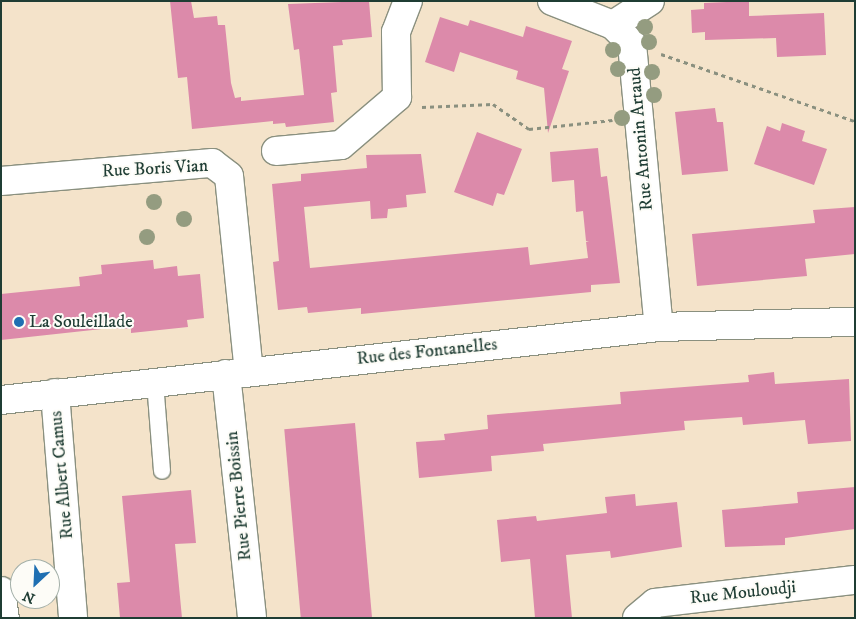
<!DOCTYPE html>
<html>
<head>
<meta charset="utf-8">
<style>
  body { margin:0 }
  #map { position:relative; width:856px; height:619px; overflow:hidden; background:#f4e3ca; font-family:"IM FELL DW Pica",serif }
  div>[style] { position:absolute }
  .building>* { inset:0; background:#dc8aaa; transform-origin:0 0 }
  .path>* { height:3px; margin-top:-1.5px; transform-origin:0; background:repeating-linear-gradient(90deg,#8a907f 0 4px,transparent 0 8px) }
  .roads { filter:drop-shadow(1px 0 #8a907f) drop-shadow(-1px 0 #8a907f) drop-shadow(0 1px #8a907f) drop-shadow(0 -1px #8a907f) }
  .lane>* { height:16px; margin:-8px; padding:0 8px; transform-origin:8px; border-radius:8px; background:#fff }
  .street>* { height:28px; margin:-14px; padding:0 14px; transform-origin:14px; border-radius:14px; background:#fff }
  .trees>* { width:16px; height:16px; margin:-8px; border-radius:50%; background:#949c80 }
  .dots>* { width:14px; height:14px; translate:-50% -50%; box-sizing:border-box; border:2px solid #fdfcf7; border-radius:50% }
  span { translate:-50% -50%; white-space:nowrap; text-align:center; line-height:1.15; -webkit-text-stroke:4px #fdfcf7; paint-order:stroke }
  .street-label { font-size:18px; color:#1f3d34 }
  .poi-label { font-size:18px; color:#1f3d34 }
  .left { translate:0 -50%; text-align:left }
  .frame { position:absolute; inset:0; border:2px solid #1f3d34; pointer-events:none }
  .north { position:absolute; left:10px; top:559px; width:50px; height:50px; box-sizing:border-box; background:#fdfcf7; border:1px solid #a4b0a9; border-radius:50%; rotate:205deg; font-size:14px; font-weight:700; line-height:20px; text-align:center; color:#1f3d34 }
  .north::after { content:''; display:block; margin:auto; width:18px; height:22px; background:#1f6fb2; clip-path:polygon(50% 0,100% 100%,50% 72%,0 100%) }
</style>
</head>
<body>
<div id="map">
  <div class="building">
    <div style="clip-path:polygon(170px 1px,191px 1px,194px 18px,217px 16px,218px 25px,225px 25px,231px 83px,235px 98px,241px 97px,241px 101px,304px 95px,299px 49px,294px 50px,288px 4px,369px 1px,372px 37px,342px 40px,343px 45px,333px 46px,337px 92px,331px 93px,334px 122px,286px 127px,285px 123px,273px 124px,273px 121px,192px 129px,187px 77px,178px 78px)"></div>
    <div style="clip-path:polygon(749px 1px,749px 16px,824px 13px,826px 55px,777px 57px,776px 38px,705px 40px,705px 32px,692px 33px,691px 10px,704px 9px,704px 3px)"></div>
    <div style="clip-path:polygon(440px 17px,468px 26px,470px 20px,523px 37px,526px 26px,572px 41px,562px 69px,569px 71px,548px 133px,544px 88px,516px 79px,518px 71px,460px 52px,454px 72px,425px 62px)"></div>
    <div style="clip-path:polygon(715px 108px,717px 122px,723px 122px,728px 171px,682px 175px,675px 112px)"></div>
    <div style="clip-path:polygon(782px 123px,805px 131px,802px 141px,827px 149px,814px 185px,754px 164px,767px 126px,780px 131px)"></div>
    <div style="clip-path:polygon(477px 132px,522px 149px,504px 195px,497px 193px,493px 206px,454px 192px)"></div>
    <div style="clip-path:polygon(598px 148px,601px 177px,607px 176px,620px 283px,591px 285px,591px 292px,361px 314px,361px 308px,308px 313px,307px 307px,278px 310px,273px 262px,279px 261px,272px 184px,301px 181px,301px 174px,367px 168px,366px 155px,421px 154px,426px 193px,406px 195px,407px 207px,388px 209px,387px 218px,371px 219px,370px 201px,304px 207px,310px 268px,528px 247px,530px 265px,588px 258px,586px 242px,589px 242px,586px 241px,583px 211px,576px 212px,574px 180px,552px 182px,550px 152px)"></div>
    <div style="clip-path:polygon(855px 207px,855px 254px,805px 259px,807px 276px,697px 286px,692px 234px,815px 223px,813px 210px)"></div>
    <div style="clip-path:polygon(153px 260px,154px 269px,177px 266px,178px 276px,200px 274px,204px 318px,187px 320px,188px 327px,131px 333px,131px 329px,111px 328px,1px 340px,1px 294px,80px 286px,79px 277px,102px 274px,101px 265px)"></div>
    <div style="clip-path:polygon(774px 372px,775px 384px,849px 379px,851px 441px,808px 444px,805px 420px,743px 425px,742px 417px,684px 421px,685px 430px,543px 444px,544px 451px,491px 456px,492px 471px,419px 478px,416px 442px,445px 440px,444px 434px,488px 429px,487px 415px,621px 404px,620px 392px,749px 382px,748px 375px)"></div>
    <div style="left:355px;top:423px;width:196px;height:71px;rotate:85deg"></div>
    <div style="clip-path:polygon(855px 487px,855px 529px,785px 538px,785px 545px,725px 547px,722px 510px,798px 503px,797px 492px)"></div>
    <div style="clip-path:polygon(191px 490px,196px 543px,175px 544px,182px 618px,120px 618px,117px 583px,130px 582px,122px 496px)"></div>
    <div style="clip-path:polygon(635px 494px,636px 506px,677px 502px,682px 547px,611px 558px,610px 551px,566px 555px,572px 618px,535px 618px,530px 559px,501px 562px,497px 520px,536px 516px,537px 521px,607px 513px,605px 497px)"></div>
  </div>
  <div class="path">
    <div style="left:661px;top:54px;width:205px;rotate:19.1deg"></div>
    <div style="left:422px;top:107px;width:71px;rotate:-2.4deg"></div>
    <div style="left:493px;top:104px;width:44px;rotate:34.8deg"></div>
    <div style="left:529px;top:129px;width:84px;rotate:-6.1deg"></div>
  </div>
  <div class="roads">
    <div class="lane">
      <div style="left:155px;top:382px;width:89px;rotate:85.5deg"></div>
    </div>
    <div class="street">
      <div style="left:552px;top:1px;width:66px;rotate:21.5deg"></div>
      <div style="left:613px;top:25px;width:27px;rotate:45deg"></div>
      <div style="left:632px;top:44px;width:284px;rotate:84.6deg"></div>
      <div style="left:613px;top:25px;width:44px;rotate:-33deg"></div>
      <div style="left:276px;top:151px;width:65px;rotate:-5.3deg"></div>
      <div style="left:341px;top:145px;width:74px;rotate:-40.6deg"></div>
      <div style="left:397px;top:97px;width:65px;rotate:-90.9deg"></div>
      <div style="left:396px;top:32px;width:33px;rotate:-69deg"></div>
      <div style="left:1px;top:181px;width:212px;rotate:-4.9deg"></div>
      <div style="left:212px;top:163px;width:21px;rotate:37deg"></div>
      <div style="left:229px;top:176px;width:197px;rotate:84.2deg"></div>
      <div style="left:226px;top:374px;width:245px;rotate:83.9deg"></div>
      <div style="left:55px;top:393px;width:226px;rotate:85.4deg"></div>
      <div style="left:1px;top:400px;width:662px;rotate:-6.33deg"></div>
      <div style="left:659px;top:327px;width:196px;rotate:-1.5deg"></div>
      <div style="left:1px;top:591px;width:27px;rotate:82deg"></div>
      <div style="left:637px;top:618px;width:23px;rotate:-40deg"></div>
      <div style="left:655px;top:603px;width:201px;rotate:-6.6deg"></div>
    </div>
  </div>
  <div class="trees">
    <div style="left:645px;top:27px"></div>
    <div style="left:649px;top:42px"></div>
    <div style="left:613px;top:50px"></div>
    <div style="left:618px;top:69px"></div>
    <div style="left:652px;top:72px"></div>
    <div style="left:654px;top:95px"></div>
    <div style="left:622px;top:118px"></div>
    <div style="left:154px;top:202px"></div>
    <div style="left:184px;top:219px"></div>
    <div style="left:147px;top:237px"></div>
  </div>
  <div class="dots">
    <div style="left:19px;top:322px;background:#1f6fb2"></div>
  </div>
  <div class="street-label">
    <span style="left:641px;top:139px;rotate:-95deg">Rue Antonin Artaud</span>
    <span style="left:155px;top:169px;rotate:-3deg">Rue Boris Vian</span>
    <span style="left:427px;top:352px;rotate:-6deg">Rue des Fontanelles</span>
    <span style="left:62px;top:475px;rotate:-95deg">Rue Albert Camus</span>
    <span style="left:239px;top:496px;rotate:-96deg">Rue Pierre Boissin</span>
    <span style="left:743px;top:593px;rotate:-6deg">Rue Mouloudji</span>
  </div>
  <div class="poi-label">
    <span class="left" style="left:29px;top:322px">La Souleillade</span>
  </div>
  <div class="frame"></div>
  <div class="north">N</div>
</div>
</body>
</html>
